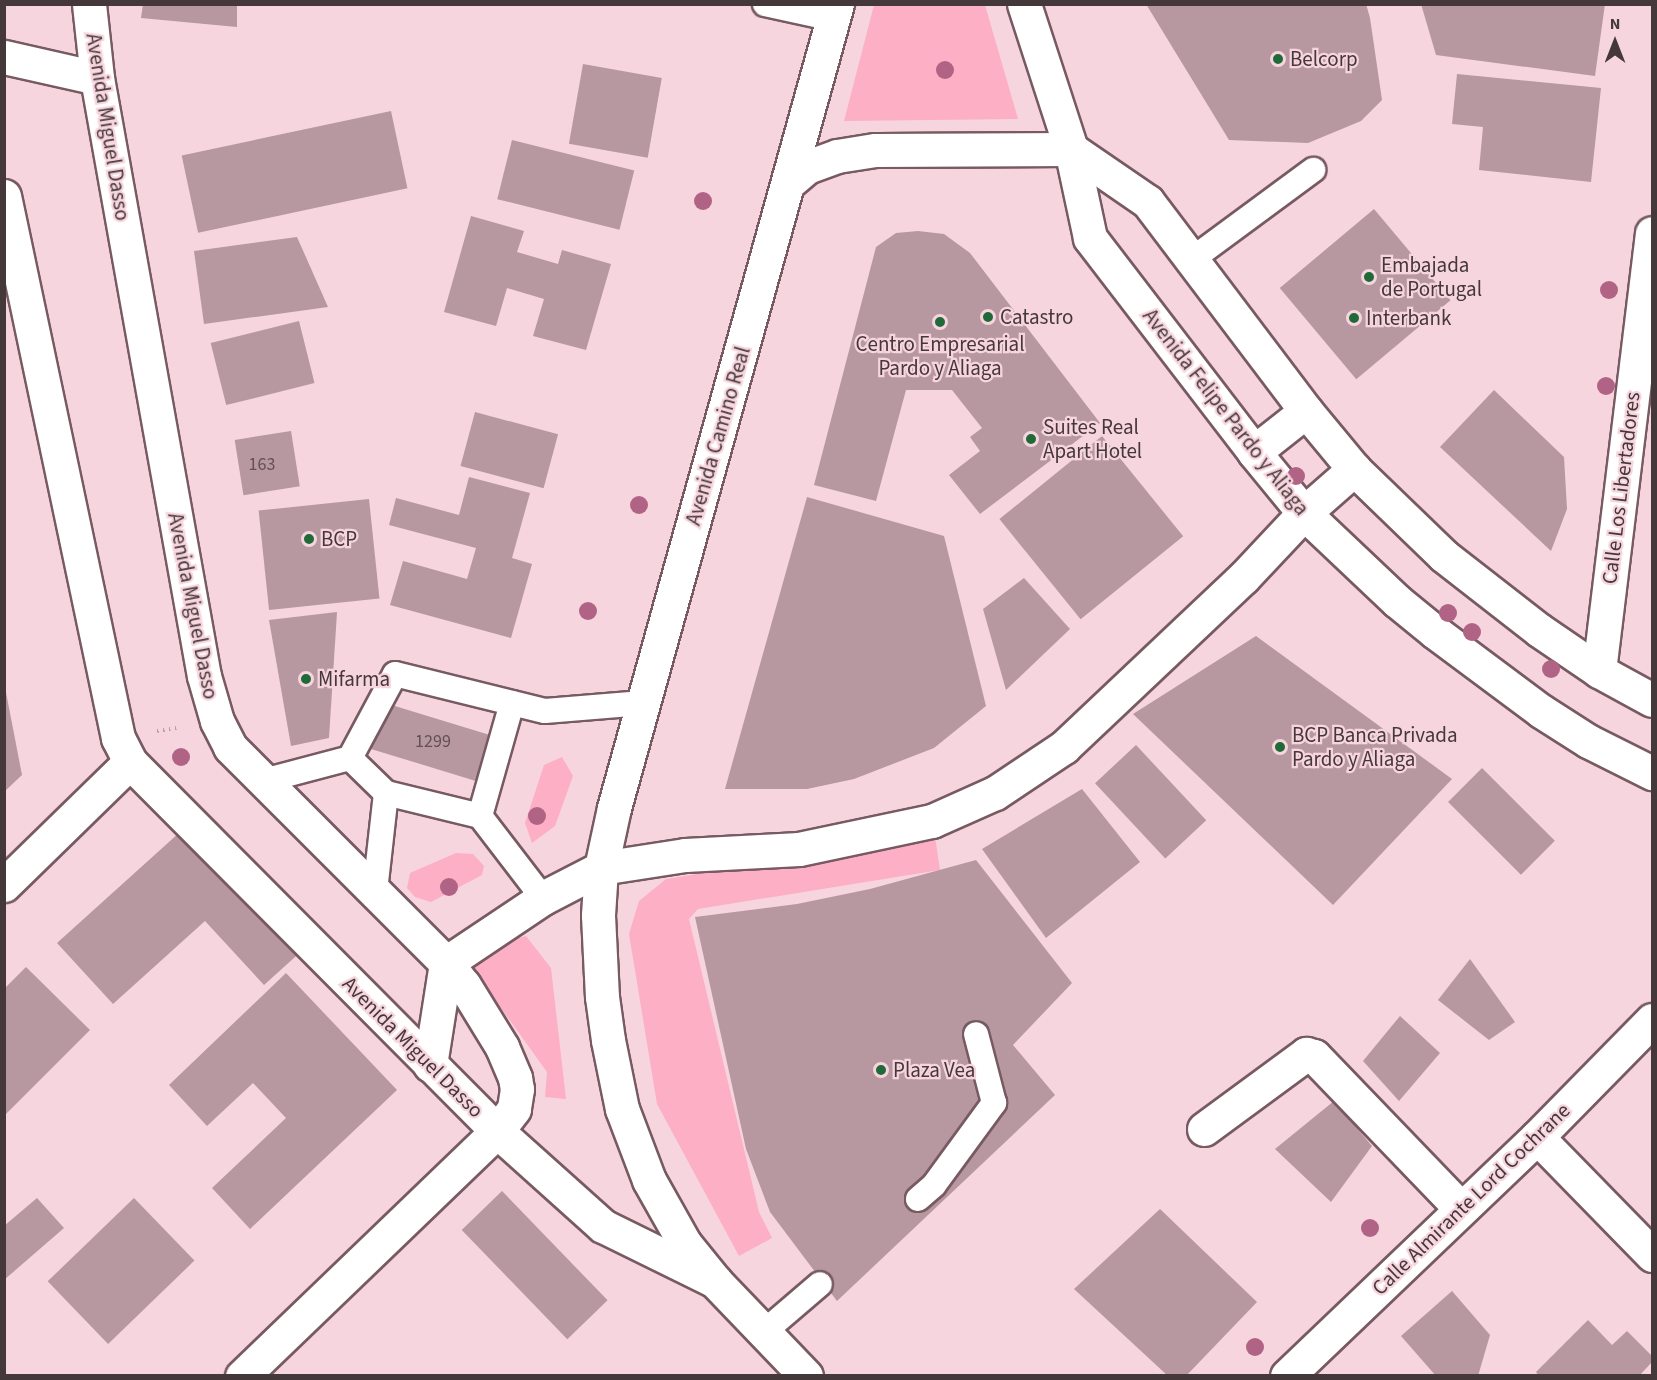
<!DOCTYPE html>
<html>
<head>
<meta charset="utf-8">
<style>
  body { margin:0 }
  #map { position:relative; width:1657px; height:1380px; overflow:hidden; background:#f7d5de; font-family:"Source Sans 3",sans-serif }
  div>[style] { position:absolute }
  .green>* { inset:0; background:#fcafc5 }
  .building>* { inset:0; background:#b797a0; transform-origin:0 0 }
  .path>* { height:4px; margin-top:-2px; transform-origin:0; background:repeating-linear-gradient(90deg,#b99ea5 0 1.5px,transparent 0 6px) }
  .roads { filter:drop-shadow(2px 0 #775a62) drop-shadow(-2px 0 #775a62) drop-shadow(0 2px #775a62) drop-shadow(0 -2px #775a62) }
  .lane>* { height:24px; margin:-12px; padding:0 12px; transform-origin:12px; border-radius:12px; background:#fff }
  .street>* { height:33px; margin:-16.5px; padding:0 16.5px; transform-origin:16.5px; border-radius:16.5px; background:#fff }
  .secondary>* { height:33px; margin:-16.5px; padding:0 16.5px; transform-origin:16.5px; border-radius:16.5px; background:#fff }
  .trees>* { width:18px; height:18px; margin:-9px; border-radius:50%; background:#b16385 }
  .dots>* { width:16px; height:16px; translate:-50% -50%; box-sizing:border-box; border:3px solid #f7d5de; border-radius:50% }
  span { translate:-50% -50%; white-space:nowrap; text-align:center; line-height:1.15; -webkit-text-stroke:4.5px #f7d5de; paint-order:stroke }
  .number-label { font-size:18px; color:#625054 }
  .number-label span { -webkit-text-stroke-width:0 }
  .poi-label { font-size:21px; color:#45383b }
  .left { translate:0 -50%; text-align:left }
  .street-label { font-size:21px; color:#45383b }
  .frame { position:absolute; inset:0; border:6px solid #45383b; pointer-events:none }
  .north { position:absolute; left:1585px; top:12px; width:60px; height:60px; -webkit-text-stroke:4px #f7d5de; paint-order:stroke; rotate:0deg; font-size:16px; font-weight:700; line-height:24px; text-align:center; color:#45383b }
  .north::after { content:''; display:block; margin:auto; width:21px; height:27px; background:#45383b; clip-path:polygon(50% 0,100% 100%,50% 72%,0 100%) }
</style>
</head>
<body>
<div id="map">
  <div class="green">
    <div style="clip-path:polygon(874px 5px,985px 5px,1018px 119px,844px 121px)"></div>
    <div style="clip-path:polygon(562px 757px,573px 776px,555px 826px,532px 843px,525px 823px,544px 765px)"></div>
    <div style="clip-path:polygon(935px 836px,940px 870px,698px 909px,689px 919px,759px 1212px,772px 1238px,739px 1256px,657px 1104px,629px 934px,639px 901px,666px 879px)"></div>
    <div style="clip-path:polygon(456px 853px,473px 854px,484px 866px,482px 875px,431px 902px,415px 897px,407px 888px,410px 873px)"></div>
    <div style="clip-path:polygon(526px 936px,551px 968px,566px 1099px,545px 1097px,547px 1072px,462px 954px)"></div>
  </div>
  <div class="building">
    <div style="clip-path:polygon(143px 4px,237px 4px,237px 27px,141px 18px)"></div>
    <div style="clip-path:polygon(1146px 4px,1366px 4px,1370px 18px,1382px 100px,1361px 121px,1308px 143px,1229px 140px)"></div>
    <div style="clip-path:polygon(1421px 4px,1605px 4px,1595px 76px,1436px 55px)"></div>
    <div style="left:583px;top:64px;width:80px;height:81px;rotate:10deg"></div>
    <div style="clip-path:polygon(1457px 74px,1601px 88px,1591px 182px,1479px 170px,1483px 127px,1452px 124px)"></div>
    <div style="left:391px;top:111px;width:79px;height:214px;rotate:78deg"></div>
    <div style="left:512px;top:140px;width:126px;height:61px;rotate:14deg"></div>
    <div style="left:1374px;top:209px;width:119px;height:123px;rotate:50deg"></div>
    <div style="clip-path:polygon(471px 216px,524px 231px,517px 252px,558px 264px,562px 250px,611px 264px,586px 350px,533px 336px,544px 299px,507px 288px,496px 326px,444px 312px)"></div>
    <div style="clip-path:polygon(918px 231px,944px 234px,970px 253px,1100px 423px,980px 514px,949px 475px,980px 451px,970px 437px,982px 428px,952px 390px,906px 390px,876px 501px,814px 485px,876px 247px,896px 233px)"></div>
    <div style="clip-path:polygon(297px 237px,328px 307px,204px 324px,194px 251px)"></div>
    <div style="left:299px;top:321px;width:64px;height:91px;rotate:76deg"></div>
    <div style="clip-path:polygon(1494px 390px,1564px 457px,1567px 509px,1551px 551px,1440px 447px)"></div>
    <div style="left:475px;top:412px;width:86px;height:56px;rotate:15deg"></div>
    <div style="left:291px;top:431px;width:56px;height:57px;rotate:81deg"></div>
    <div style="left:1102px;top:436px;width:129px;height:132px;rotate:51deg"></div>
    <div style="clip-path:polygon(469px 477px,530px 493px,512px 558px,532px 564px,511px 638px,390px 605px,403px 561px,467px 579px,476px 548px,389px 525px,396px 498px,459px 515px)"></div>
    <div style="clip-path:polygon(807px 497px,944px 536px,986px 706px,934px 748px,854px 779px,807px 789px,725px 789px)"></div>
    <div style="left:369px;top:499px;width:100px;height:111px;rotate:84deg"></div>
    <div style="clip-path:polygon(1024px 578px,1070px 629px,1006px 690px,983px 609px)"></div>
    <div style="clip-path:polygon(337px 612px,329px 738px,291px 746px,269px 620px)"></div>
    <div style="clip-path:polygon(1256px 636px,1452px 779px,1333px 905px,1133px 714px)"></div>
    <div style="clip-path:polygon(4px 682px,22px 775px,4px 792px)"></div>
    <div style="left:385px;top:703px;width:113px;height:48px;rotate:17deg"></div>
    <div style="left:1136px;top:745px;width:103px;height:56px;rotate:47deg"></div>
    <div style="left:1482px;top:768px;width:103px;height:48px;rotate:45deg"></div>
    <div style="clip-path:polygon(1082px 789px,1140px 862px,1046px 938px,982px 849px)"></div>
    <div style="clip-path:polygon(190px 823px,305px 948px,264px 985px,205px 921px,113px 1004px,57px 943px)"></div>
    <div style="clip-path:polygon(976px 860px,1072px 983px,1013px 1045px,1055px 1095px,837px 1301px,770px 1212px,746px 1149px,695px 917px,797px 904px,870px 889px)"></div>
    <div style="clip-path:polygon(1470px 959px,1515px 1022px,1489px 1040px,1438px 1000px)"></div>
    <div style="clip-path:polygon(26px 967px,90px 1030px,6px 1114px,4px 989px)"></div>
    <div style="clip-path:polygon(286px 973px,397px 1090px,250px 1229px,212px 1188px,286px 1118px,253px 1083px,207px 1126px,169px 1085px)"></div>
    <div style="clip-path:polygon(1400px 1016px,1440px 1053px,1399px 1101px,1363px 1061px)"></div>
    <div style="clip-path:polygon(1334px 1101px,1372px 1146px,1331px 1202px,1275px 1149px)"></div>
    <div style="left:502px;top:1191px;width:152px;height:56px;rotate:46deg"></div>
    <div style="clip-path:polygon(37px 1198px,64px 1228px,4px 1280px,4px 1226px)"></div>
    <div style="left:134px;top:1198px;width:87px;height:120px;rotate:46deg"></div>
    <div style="clip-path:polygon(1160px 1209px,1257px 1302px,1186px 1376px,1168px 1376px,1074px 1289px)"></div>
    <div style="clip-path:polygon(1452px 1291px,1490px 1335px,1478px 1376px,1436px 1376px,1401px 1336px)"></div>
    <div style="clip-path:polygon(1588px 1320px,1612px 1345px,1627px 1331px,1652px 1356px,1652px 1362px,1639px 1376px,1539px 1376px,1536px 1372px)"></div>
  </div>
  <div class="path">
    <div style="left:157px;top:731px;width:20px;rotate:-9deg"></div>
  </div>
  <div class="roads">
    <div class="lane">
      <div style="left:765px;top:4px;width:70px;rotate:12.4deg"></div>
      <div style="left:1191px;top:260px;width:152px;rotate:-36.4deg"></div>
      <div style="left:512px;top:703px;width:117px;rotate:105.8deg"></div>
      <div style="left:480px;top:816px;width:103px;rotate:52.5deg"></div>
      <div style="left:350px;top:758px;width:95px;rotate:-61.8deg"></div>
      <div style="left:395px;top:674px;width:154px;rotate:13.9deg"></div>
      <div style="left:545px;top:711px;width:98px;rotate:-4.7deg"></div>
      <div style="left:263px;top:781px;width:90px;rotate:-14.8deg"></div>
      <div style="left:350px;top:758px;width:50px;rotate:44.2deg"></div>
      <div style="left:386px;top:793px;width:99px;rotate:96.4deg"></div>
      <div style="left:386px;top:793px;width:97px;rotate:13.7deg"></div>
      <div style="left:918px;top:1199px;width:21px;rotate:-41deg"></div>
      <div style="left:934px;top:1185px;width:102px;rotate:-53.8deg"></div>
      <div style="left:994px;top:1103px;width:71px;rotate:-104.6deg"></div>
      <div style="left:765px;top:1331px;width:72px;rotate:-40.5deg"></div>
    </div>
    <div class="street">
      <div style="left:89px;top:4px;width:74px;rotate:83.8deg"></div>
      <div style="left:97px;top:78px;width:607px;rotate:79.86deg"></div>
      <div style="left:204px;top:676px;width:47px;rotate:73.9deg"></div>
      <div style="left:217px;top:721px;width:29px;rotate:63deg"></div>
      <div style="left:230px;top:747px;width:305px;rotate:45deg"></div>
      <div style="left:446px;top:963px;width:28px;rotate:51deg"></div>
      <div style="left:464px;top:985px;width:73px;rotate:58.5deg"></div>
      <div style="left:502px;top:1047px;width:34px;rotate:67deg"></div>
      <div style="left:515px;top:1078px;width:11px;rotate:80deg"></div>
      <div style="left:517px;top:1089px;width:20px;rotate:99deg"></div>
      <div style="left:514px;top:1109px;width:28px;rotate:128deg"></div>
      <div style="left:497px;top:1131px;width:354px;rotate:136.1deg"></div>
      <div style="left:4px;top:57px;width:95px;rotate:12.7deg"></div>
      <div style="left:4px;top:196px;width:554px;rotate:78.12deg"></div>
      <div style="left:118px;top:738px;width:27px;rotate:63deg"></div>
      <div style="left:130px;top:762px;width:520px;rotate:45.16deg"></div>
      <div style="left:497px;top:1131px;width:142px;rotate:41.9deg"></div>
      <div style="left:603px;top:1226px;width:125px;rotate:26.2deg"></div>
      <div style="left:1599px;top:671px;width:441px;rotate:-83.1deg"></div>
      <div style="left:4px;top:885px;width:176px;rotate:-44.3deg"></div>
      <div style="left:430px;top:1065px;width:103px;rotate:-81.1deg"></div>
      <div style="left:446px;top:963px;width:117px;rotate:-33.8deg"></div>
      <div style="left:543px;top:898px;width:65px;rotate:-27.3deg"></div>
      <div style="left:601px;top:868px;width:85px;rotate:-8.8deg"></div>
      <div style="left:685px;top:855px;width:114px;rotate:-3deg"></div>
      <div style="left:799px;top:849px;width:136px;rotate:-11.9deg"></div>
      <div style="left:932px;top:821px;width:69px;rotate:-24deg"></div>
      <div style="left:995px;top:793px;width:83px;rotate:-33.7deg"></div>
      <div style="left:1064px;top:747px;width:246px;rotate:-43.4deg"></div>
      <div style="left:1243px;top:578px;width:89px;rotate:-46.8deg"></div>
      <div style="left:1304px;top:513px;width:67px;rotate:-41.3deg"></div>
      <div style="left:1204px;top:1129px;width:127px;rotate:-36.3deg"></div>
      <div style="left:1306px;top:1054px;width:8px;rotate:14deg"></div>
      <div style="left:1314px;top:1056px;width:212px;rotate:46.1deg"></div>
      <div style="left:1537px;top:1137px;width:165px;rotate:45.7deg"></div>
      <div style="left:1287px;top:1376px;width:346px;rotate:-43.7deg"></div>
      <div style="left:1537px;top:1137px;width:164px;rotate:-45.5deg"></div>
    </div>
    <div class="secondary">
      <div style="left:1024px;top:4px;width:152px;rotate:72deg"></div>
      <div style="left:1071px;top:149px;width:91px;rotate:77.9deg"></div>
      <div style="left:1090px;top:238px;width:270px;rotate:52.5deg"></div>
      <div style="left:1254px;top:452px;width:79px;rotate:50.7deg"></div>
      <div style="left:1304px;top:513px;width:128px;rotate:43.4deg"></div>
      <div style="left:1397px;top:601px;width:49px;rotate:39.2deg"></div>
      <div style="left:1435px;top:632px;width:132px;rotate:36.7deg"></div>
      <div style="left:1541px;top:711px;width:56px;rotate:32.6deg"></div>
      <div style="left:1588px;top:741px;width:72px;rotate:26.6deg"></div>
      <div style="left:788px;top:183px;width:25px;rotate:-40deg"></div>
      <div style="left:807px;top:167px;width:32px;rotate:-20deg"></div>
      <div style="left:837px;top:156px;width:39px;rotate:-9deg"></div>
      <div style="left:876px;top:150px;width:195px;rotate:-0.3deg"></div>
      <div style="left:1071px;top:149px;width:93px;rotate:34.5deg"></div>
      <div style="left:1148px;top:202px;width:262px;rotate:52.9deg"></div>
      <div style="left:1306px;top:411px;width:75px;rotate:50.4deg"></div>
      <div style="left:1354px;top:469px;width:125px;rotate:44deg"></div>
      <div style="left:1444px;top:556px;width:120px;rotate:37.9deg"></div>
      <div style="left:1539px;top:630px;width:73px;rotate:34.3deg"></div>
      <div style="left:1599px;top:671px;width:60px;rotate:28.7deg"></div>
      <div style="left:1254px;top:452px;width:66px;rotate:-38.3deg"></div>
      <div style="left:806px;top:1376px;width:132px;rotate:-133.8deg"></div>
      <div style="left:715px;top:1281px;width:48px;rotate:-129deg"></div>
      <div style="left:685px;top:1244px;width:73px;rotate:-119.4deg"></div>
      <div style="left:649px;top:1180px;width:76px;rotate:-110.8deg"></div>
      <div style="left:622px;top:1109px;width:70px;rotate:-101.5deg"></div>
      <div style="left:608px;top:1040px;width:43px;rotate:-97.9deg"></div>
      <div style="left:602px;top:997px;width:82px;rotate:-92.8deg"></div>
      <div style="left:598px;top:915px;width:47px;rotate:-86.3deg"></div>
      <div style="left:601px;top:868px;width:61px;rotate:-77.8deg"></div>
      <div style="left:614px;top:808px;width:834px;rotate:-74.5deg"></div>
    </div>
  </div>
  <div class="trees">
    <div style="left:945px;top:70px"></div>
    <div style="left:703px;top:201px"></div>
    <div style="left:1609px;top:290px"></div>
    <div style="left:1606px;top:386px"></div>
    <div style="left:1296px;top:476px"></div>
    <div style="left:639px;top:505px"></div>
    <div style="left:588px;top:611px"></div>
    <div style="left:1448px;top:613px"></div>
    <div style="left:1472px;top:632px"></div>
    <div style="left:1551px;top:669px"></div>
    <div style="left:181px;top:757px"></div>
    <div style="left:537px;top:816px"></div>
    <div style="left:449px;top:887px"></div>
    <div style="left:1370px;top:1228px"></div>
    <div style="left:1255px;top:1347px"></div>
  </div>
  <div class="dots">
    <div style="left:1278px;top:59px;background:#1f6a38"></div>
    <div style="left:1369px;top:277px;background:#1f6a38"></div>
    <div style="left:988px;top:317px;background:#1f6a38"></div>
    <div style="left:1354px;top:318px;background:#1f6a38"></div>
    <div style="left:940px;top:322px;background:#1f6a38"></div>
    <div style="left:1031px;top:439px;background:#1f6a38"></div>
    <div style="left:309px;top:539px;background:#1f6a38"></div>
    <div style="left:306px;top:679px;background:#1f6a38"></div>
    <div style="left:1280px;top:747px;background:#1f6a38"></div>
    <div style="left:881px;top:1070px;background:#1f6a38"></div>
  </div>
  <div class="number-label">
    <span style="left:262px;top:465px">163</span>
    <span style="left:433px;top:742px">1299</span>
  </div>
  <div class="poi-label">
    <span class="left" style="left:1290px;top:59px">Belcorp</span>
    <span class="left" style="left:1381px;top:277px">Embajada<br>de Portugal</span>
    <span class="left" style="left:1000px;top:317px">Catastro</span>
    <span class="left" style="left:1366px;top:318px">Interbank</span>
    <span style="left:940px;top:356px">Centro Empresarial<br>Pardo y Aliaga</span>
    <span class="left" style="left:1043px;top:439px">Suites Real<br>Apart Hotel</span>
    <span class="left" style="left:321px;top:539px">BCP</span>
    <span class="left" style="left:318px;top:679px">Mifarma</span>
    <span class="left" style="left:1292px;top:747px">BCP Banca Privada<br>Pardo y Aliaga</span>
    <span class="left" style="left:893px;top:1070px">Plaza Vea</span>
  </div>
  <div class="street-label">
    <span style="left:108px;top:127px;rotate:81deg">Avenida Miguel Dasso</span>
    <span style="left:1226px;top:412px;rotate:52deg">Avenida Felipe Pardo y Aliaga</span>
    <span style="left:718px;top:436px;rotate:-74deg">Avenida Camino Real</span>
    <span style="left:1621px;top:488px;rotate:-83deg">Calle Los Libertadores</span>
    <span style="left:193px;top:606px;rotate:79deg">Avenida Miguel Dasso</span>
    <span style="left:413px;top:1047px;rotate:45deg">Avenida Miguel Dasso</span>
    <span style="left:1471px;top:1199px;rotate:-44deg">Calle Almirante Lord Cochrane</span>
  </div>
  <div class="frame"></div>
  <div class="north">N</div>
</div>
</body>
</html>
